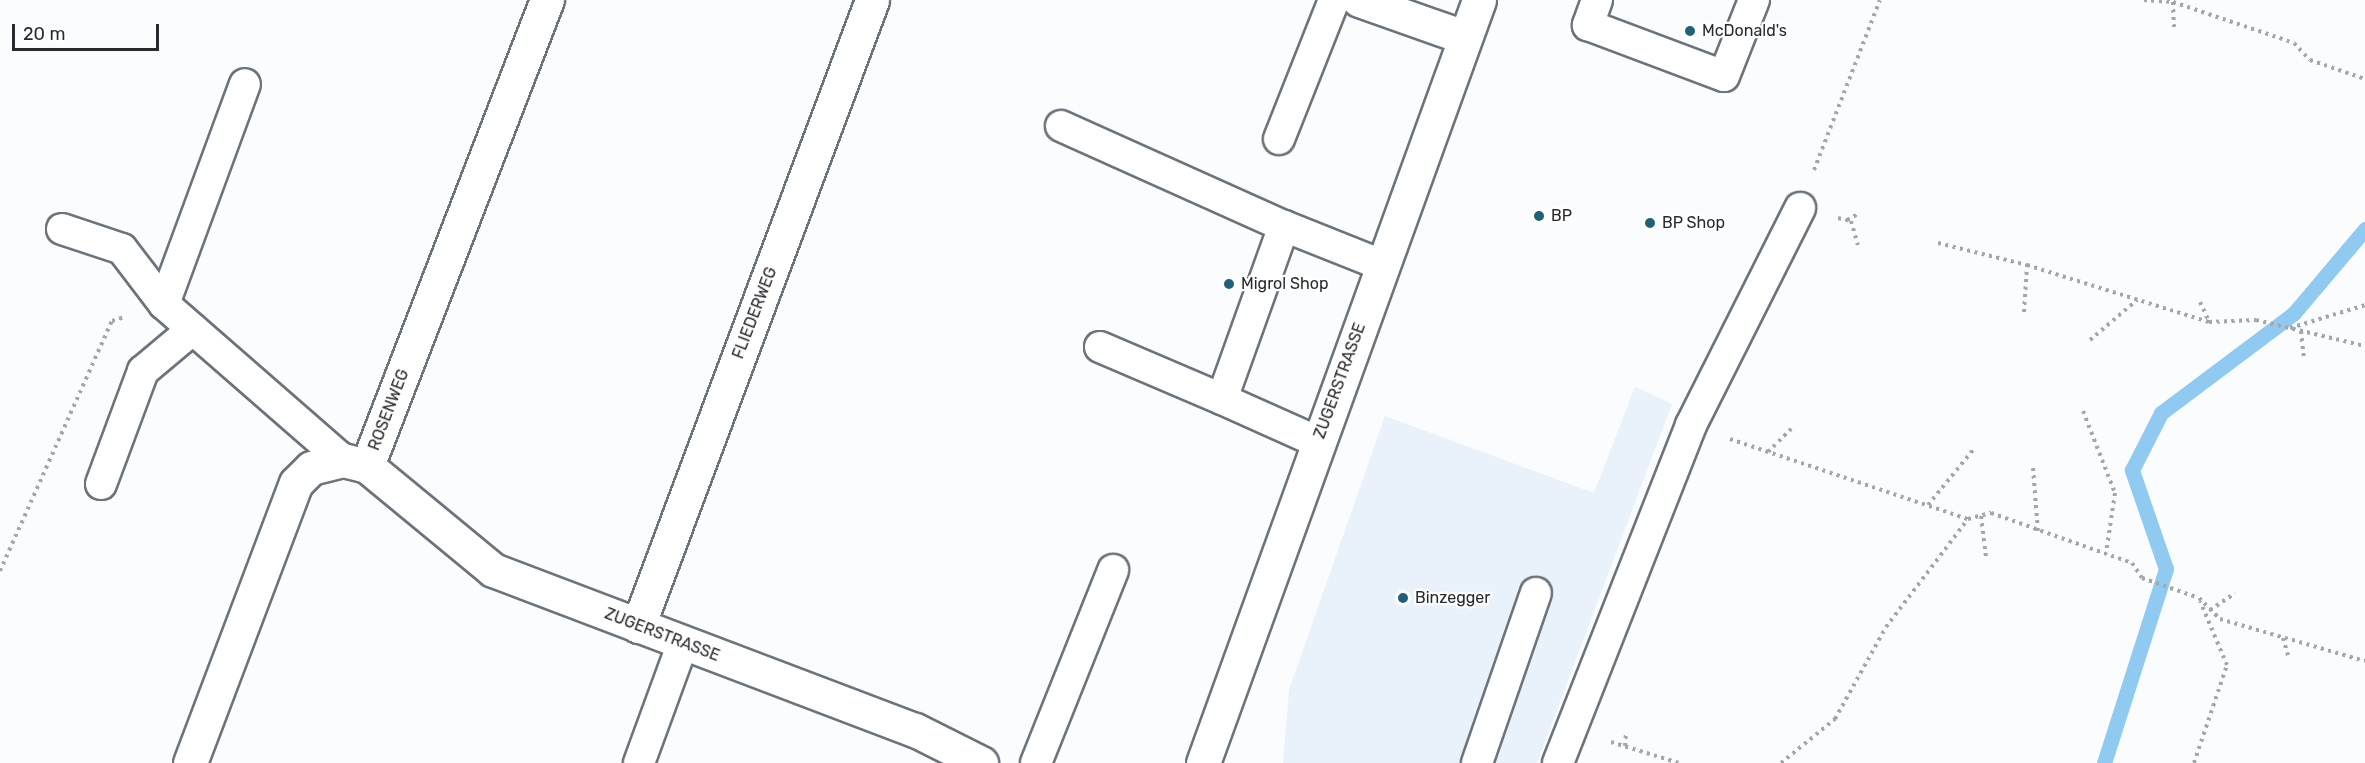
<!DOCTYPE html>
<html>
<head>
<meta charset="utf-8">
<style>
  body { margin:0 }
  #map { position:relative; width:2365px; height:763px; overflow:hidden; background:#fafcfe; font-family:Rubik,sans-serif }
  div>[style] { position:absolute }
  .built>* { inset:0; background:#e9f2fb }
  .stream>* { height:15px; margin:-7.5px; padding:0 7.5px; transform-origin:7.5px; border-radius:7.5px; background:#90caf0 }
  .path>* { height:4px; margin-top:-2px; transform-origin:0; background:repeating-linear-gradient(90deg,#a4a7aa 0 3px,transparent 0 7.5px) }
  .roads { filter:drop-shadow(2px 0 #6b737b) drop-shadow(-2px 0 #6b737b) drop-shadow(0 2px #6b737b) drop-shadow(0 -2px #6b737b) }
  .service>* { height:30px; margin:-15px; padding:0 15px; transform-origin:15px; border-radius:15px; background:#fff }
  .minor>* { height:33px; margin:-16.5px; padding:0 16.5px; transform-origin:16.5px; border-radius:16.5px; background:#fff }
  .secondary>* { height:33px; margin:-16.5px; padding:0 16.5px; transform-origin:16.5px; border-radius:16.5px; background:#fff }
  .dots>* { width:16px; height:16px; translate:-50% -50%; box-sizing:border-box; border:3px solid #fff; border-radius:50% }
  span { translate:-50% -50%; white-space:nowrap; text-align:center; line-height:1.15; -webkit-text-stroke:4.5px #fff; paint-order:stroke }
  .poi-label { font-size:16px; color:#272a2e }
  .left { translate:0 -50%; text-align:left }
  .street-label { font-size:16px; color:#272a2e }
  .scale { position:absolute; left:12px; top:24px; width:147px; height:27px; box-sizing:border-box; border:3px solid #272a2e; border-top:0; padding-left:8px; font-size:18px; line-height:21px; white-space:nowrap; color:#272a2e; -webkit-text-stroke:4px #fff; paint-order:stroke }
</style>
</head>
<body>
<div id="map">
  <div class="built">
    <div style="clip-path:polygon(1635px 387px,1672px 404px,1537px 763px,1283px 763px,1289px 690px,1385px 416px,1594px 493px)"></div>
  </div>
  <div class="stream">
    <div style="left:2104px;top:763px;width:204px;rotate:-72.3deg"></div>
    <div style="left:2166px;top:569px;width:105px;rotate:-109deg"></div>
    <div style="left:2132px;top:470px;width:64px;rotate:-63deg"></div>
    <div style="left:2161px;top:413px;width:166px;rotate:-36.9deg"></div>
    <div style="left:2294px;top:313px;width:110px;rotate:-49.8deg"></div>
  </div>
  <div class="path">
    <div style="left:2144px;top:0;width:29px;rotate:4deg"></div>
    <div style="left:2173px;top:2px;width:128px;rotate:18.7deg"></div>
    <div style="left:2294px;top:43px;width:23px;rotate:47deg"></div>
    <div style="left:2310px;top:60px;width:58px;rotate:19.1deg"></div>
    <div style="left:2173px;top:2px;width:25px;rotate:88deg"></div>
    <div style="left:1814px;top:170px;width:182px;rotate:-68.8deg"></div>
    <div style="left:1838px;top:218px;width:13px;rotate:13deg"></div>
    <div style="left:1851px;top:221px;width:25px;rotate:74deg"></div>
    <div style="left:1847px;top:220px;width:13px;rotate:-29deg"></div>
    <div style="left:1938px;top:243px;width:92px;rotate:13.9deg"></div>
    <div style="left:2027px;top:265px;width:191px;rotate:17.4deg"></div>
    <div style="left:2209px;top:322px;width:47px;rotate:-2.4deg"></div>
    <div style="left:2256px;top:320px;width:112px;rotate:13.4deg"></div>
    <div style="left:2200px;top:302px;width:21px;rotate:65deg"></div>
    <div style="left:2024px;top:312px;width:47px;rotate:-86.3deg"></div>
    <div style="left:2290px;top:328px;width:78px;rotate:-17deg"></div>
    <div style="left:2301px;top:331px;width:29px;rotate:84deg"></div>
    <div style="left:2090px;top:340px;width:62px;rotate:-40.4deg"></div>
    <div style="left:2083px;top:411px;width:88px;rotate:68.7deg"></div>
    <div style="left:2115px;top:493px;width:61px;rotate:98.5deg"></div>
    <div style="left:1730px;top:439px;width:251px;rotate:18.6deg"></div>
    <div style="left:1968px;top:519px;width:24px;rotate:-15deg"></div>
    <div style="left:1991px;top:513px;width:150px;rotate:19.5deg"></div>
    <div style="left:2132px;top:563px;width:18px;rotate:56deg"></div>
    <div style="left:2142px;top:578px;width:60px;rotate:19.3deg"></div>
    <div style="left:2199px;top:598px;width:30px;rotate:45deg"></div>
    <div style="left:2220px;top:619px;width:151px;rotate:16.2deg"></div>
    <div style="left:1768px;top:452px;width:33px;rotate:-45deg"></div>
    <div style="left:2033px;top:468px;width:63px;rotate:85.5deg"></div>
    <div style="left:1928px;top:505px;width:71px;rotate:-50.7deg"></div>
    <div style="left:1981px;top:516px;width:41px;rotate:83deg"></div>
    <div style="left:0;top:571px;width:274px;rotate:-65.9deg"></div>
    <div style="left:112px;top:321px;width:13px;rotate:-18deg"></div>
    <div style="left:2210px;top:610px;width:30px;rotate:-34deg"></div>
    <div style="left:2283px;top:638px;width:22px;rotate:74deg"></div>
    <div style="left:1611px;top:742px;width:71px;rotate:17.2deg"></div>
    <div style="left:1625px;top:746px;width:15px;rotate:-86deg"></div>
    <div style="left:1781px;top:763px;width:70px;rotate:-39.2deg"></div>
    <div style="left:1835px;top:719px;width:105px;rotate:-61deg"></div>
    <div style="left:1886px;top:627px;width:136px;rotate:-52.8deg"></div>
    <div style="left:2194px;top:763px;width:103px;rotate:-71.4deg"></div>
    <div style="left:2227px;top:665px;width:69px;rotate:-112.9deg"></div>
  </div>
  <div class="roads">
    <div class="service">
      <div style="left:1597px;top:0;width:27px;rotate:110deg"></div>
      <div style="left:1588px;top:25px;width:145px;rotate:20.6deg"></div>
      <div style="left:1724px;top:76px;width:82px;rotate:-68.5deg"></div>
      <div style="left:1061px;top:126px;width:244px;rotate:24.2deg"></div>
      <div style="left:1279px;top:139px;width:149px;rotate:-68.4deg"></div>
      <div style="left:62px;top:229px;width:63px;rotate:18.4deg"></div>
      <div style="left:122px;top:249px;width:69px;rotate:52.6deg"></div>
      <div style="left:164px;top:304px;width:237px;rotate:41.1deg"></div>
      <div style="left:164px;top:304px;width:234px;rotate:-69.8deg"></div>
      <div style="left:1100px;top:347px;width:133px;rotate:23.1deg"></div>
      <div style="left:1318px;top:442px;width:105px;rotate:-155.9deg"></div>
      <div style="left:1222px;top:399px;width:184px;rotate:-70.3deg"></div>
      <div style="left:1284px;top:226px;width:105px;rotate:21.7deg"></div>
      <div style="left:101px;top:484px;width:121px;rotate:-69.6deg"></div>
      <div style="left:143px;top:371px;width:65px;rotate:-40deg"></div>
      <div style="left:639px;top:763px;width:128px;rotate:-69.9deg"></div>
      <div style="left:1036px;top:763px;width:208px;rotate:-68.2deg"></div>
      <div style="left:1477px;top:763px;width:180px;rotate:-70.9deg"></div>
      <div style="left:1558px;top:763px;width:363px;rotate:-68.5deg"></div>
      <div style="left:1691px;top:425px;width:243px;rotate:-63.3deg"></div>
    </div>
    <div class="minor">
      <div style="left:1359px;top:0;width:111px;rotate:19.4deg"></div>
      <div style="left:367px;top:466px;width:500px;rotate:-68.9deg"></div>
      <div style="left:638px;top:626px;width:668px;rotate:-69.5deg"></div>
      <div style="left:190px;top:763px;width:299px;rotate:-69.3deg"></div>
      <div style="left:296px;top:483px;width:21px;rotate:-45deg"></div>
      <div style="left:311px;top:468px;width:33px;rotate:-14deg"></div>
      <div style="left:343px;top:460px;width:25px;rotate:14deg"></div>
      <div style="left:367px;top:466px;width:163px;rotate:39.5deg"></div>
      <div style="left:493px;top:570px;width:451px;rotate:20.8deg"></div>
      <div style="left:915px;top:730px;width:74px;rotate:26.6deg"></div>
    </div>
    <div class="secondary">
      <div style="left:1203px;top:763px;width:811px;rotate:-70.11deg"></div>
    </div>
  </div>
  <div class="dots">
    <div style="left:1690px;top:31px;background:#216076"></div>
    <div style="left:1539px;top:216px;background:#216076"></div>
    <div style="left:1650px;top:223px;background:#216076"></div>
    <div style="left:1229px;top:284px;background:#216076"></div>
    <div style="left:1403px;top:598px;background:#216076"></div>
  </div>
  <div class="poi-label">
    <span class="left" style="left:1702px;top:31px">McDonald's</span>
    <span class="left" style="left:1551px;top:216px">BP</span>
    <span class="left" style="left:1662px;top:223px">BP Shop</span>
    <span class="left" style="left:1241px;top:284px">Migrol Shop</span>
    <span class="left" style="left:1415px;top:598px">Binzegger</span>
  </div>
  <div class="street-label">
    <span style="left:755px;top:313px;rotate:-69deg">FLIEDERWEG</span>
    <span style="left:1340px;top:381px;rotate:-70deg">ZUGERSTRASSE</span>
    <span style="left:389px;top:410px;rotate:-69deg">ROSENWEG</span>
    <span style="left:662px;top:635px;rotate:21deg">ZUGERSTRASSE</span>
  </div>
  <div class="scale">20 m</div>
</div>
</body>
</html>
